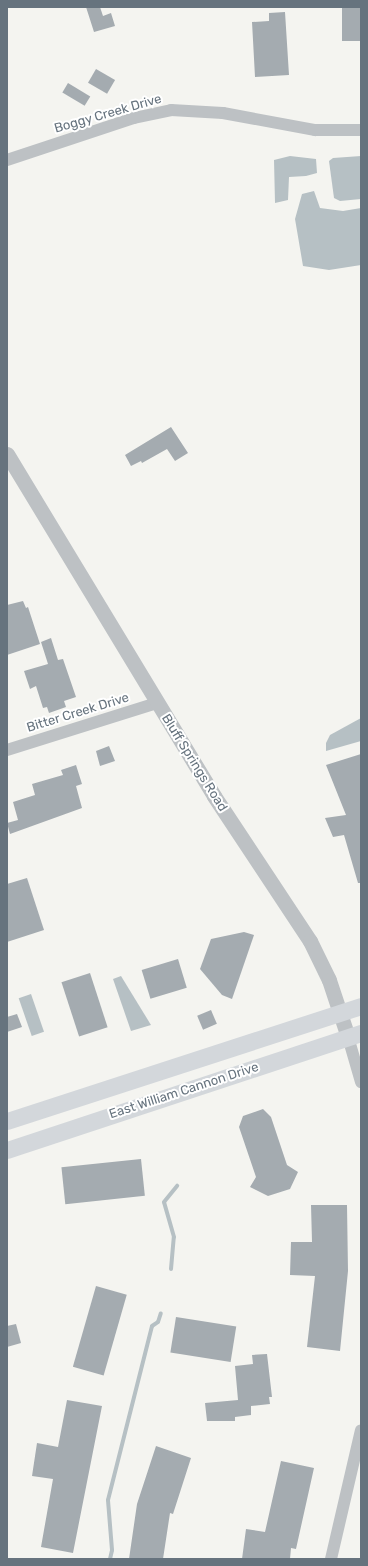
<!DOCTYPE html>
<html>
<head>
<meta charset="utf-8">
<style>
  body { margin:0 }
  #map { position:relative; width:368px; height:1566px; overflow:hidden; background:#f4f4f0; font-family:Rubik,sans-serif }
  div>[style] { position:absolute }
  .water>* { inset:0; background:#b6c0c4; transform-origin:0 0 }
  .stream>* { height:4px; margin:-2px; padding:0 2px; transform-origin:2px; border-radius:2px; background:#b6c0c4 }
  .building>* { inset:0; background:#a4abb0; transform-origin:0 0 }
  .minor>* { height:12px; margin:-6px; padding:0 6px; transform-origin:6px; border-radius:6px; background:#bdc1c4 }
  .tertiary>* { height:15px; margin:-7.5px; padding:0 7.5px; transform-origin:7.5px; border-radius:7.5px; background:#bdc1c4 }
  .secondary>* { height:17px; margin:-8.5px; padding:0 8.5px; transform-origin:8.5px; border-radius:8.5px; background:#d3d7db }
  span { translate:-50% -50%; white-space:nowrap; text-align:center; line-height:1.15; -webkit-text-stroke:4px #fff; paint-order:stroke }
  .street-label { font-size:13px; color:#66737e }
  .frame { position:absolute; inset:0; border:8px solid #66737e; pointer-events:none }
</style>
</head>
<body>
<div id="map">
  <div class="water">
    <div style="clip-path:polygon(290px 156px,316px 159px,317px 173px,306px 176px,289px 177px,288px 200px,275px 203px,274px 160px)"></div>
    <div style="clip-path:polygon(361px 156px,361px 199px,340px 201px,334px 198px,329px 161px,333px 158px)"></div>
    <div style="clip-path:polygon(314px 191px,320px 208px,343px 211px,361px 208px,361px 265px,329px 270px,303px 266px,295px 219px,302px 194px)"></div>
    <div style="clip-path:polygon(361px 718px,361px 741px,326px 751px,326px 743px,330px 735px)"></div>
    <div style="clip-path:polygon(121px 976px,151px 1025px,131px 1031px,113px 979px)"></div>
    <div style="left:31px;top:994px;width:40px;height:13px;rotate:71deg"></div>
  </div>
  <div class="stream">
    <div style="left:171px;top:1269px;width:32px;rotate:-85deg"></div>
    <div style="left:174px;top:1237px;width:36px;rotate:-106deg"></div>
    <div style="left:164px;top:1202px;width:21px;rotate:-51deg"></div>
    <div style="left:110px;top:1559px;width:9px;rotate:-77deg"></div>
    <div style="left:112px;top:1550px;width:50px;rotate:-94.6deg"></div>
    <div style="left:108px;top:1500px;width:179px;rotate:-75.8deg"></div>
    <div style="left:152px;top:1326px;width:7px;rotate:-34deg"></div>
    <div style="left:158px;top:1322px;width:9px;rotate:-72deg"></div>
  </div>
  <div class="building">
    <div style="clip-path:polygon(86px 7px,100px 7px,103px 16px,111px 13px,115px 26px,94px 32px)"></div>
    <div style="left:342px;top:7px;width:19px;height:34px"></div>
    <div style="clip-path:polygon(285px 12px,289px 75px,255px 77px,252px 22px,269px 21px,269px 13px)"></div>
    <div style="left:96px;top:69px;width:22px;height:16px;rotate:30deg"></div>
    <div style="left:68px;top:83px;width:26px;height:11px;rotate:31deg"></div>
    <div style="clip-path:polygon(171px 427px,188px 453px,175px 461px,167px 449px,142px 463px,141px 461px,131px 466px,125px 455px)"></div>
    <div style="clip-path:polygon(23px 601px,26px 608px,28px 607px,40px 644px,7px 655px,7px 605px)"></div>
    <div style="clip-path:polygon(51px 638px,58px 660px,63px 659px,76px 697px,64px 701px,66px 707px,49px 713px,47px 707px,43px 708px,36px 686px,30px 689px,24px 671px,48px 664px,41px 642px)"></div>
    <div style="clip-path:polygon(109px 746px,115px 761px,100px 766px,96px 751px)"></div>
    <div style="clip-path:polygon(361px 754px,361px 883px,358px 883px,344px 835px,333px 837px,325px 818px,346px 815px,326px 765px)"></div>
    <div style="clip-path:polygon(76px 765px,82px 784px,76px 786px,82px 808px,10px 834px,7px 823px,18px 820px,13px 802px,35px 795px,32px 784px,63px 775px,61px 770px)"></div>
    <div style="clip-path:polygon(27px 878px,44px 930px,7px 942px,7px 884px)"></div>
    <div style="clip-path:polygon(244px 932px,254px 935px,232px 999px,222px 995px,200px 969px,211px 939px)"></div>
    <div style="left:178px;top:959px;width:30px;height:38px;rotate:73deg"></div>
    <div style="left:90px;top:973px;width:57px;height:30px;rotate:72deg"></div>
    <div style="left:211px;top:1010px;width:15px;height:15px;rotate:67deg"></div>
    <div style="clip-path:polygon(17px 1014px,22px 1027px,7px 1032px,7px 1017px)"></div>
    <div style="clip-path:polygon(263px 1109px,271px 1117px,287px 1165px,298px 1172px,290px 1189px,268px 1196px,250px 1187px,256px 1177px,239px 1127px,243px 1116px)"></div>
    <div style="left:141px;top:1159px;width:37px;height:80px;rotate:84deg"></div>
    <div style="clip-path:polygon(311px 1205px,347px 1205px,348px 1271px,340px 1351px,307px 1347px,315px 1276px,290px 1275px,291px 1242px,312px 1242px)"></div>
    <div style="left:96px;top:1286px;width:32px;height:84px;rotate:16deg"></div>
    <div style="left:176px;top:1317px;width:61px;height:36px;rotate:9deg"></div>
    <div style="clip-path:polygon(16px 1324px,21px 1343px,7px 1347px,7px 1326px)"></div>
    <div style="clip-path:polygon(267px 1354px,272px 1397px,269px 1397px,270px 1404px,251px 1406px,251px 1415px,235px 1417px,235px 1421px,207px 1421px,205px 1403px,238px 1400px,235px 1366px,253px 1364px,252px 1355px)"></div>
    <div style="clip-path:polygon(67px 1400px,102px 1406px,73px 1553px,41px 1547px,53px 1479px,32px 1476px,37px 1443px,58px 1447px)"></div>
    <div style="clip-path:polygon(156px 1446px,191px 1458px,173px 1514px,170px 1513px,163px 1559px,129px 1559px,137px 1504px)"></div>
    <div style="clip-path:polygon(281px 1461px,314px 1468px,296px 1549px,291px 1548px,290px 1559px,242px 1559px,246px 1529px,265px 1532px)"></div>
  </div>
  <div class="minor">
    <div style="left:7px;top:160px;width:134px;rotate:-18.3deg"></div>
    <div style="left:134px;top:118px;width:38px;rotate:-12deg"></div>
    <div style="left:171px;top:110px;width:52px;rotate:3.3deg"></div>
    <div style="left:223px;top:113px;width:94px;rotate:10.5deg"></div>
    <div style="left:315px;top:130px;width:46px"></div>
    <div style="left:7px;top:750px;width:157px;rotate:-17.4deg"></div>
    <div style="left:348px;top:1037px;width:47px;rotate:73.9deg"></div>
    <div style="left:331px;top:1559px;width:132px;rotate:-76.9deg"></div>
  </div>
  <div class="tertiary">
    <div style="left:7px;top:454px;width:400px;rotate:58.8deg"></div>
    <div style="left:214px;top:796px;width:174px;rotate:56.5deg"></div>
    <div style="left:310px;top:941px;width:43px;rotate:64deg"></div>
    <div style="left:329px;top:980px;width:60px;rotate:71.6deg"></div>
  </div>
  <div class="secondary">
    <div style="left:7px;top:1121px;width:372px;rotate:-18deg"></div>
    <div style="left:7px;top:1150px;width:373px;rotate:-18.3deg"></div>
  </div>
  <div class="street-label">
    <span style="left:108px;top:114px;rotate:-16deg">Boggy Creek Drive</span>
    <span style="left:78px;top:713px;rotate:-17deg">Bitter Creek Drive</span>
    <span style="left:194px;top:763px;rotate:58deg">Bluff Springs Road</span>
    <span style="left:184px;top:1091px;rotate:-18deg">East William Cannon Drive</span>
  </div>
  <div class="frame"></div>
</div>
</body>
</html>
